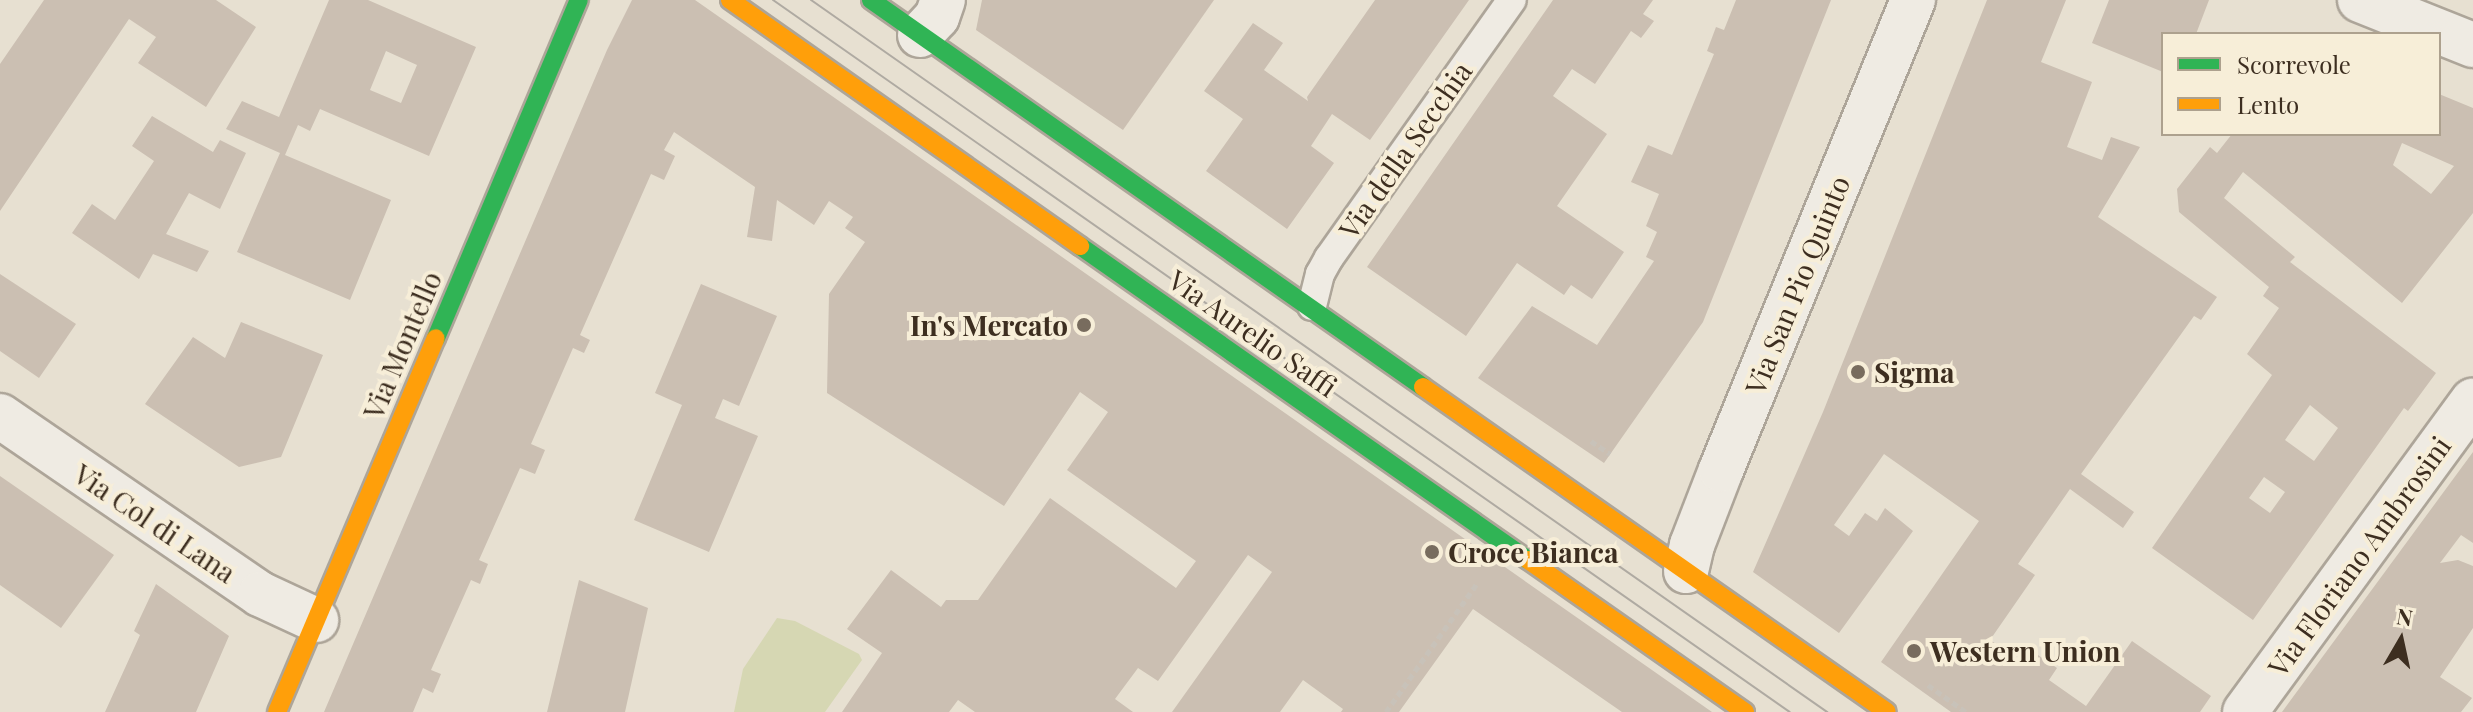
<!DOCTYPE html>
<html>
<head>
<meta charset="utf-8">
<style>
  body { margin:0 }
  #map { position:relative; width:2473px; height:712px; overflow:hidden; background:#e7e0d1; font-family:"Playfair Display",serif }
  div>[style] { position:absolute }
  .green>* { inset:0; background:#d6d7b3 }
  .building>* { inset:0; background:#cbbfb2 }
  .path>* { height:5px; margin-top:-2.5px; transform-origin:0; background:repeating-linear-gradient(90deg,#c8c2b9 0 6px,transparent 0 10px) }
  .roads { filter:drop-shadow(2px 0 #ada599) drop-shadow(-2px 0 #ada599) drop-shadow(0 2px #ada599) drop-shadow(0 -2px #ada599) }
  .lane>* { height:28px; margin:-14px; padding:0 14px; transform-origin:14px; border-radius:14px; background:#efebe3 }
  .street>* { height:44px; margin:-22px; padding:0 22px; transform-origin:22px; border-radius:22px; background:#efebe3 }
  .fast>* { height:18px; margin:-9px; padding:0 9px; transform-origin:9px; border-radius:9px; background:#30b455 }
  .slow>* { height:18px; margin:-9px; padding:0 9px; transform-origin:9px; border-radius:9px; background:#ff9f0a }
  .tram>* { height:2px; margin:-1px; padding:0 1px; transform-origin:1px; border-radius:1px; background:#afaaa2 }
  .dots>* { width:22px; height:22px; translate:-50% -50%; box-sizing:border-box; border:4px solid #f7eed8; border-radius:50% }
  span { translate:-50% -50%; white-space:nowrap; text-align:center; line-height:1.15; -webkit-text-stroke:8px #f7eed8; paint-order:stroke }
  .street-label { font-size:28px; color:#3d2e20 }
  .poi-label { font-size:28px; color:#3d2e20; font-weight:700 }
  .right { translate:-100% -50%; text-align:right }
  .left { translate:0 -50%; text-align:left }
  .legend { position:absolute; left:2161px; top:32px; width:280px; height:104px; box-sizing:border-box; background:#f7eed8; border:2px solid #ada18e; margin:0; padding:10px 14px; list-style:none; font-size:24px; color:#3d2e20 }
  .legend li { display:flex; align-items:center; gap:16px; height:40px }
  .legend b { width:40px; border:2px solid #ada18e }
  .north { position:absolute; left:2361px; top:600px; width:80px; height:80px; -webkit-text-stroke:6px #f7eed8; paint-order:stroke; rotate:9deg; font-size:22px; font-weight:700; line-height:32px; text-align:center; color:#3d2e20 }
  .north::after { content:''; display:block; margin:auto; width:28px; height:36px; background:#3d2e20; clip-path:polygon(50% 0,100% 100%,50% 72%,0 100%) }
</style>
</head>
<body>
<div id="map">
  <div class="green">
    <div style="clip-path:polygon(777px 618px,795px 621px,859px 654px,862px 660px,825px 712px,734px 712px,743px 669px)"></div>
  </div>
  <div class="building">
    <div style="clip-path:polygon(44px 0,216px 0,256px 27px,206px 107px,138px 63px,156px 37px,129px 19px,0 211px,0 64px)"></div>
    <div style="clip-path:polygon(evenodd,329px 0,368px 0,476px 47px,429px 156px,320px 109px,310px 131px,298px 125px,285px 155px,391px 200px,350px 300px,237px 252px,280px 153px,226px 129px,242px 101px,279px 117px,329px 0,386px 51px,417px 65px,401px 103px,370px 90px,386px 51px)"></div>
    <div style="clip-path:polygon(632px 0,695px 0,1712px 712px,1622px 712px,1473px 609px,1399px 712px,1341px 712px,1343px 709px,1303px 680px,1280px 712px,1172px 712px,1272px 572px,1248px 555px,1158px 681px,1138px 668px,1115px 699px,1133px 712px,975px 712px,958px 700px,949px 712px,842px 712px,882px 653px,847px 629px,891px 570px,941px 607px,946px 600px,978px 600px,1050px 498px,1176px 588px,1196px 561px,1067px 470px,1108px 412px,1080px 392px,1004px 506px,827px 393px,829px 294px,865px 242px,845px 228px,853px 217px,829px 201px,814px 225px,777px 200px,772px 241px,747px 237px,755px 187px,674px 132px,664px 150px,675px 156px,664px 180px,651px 174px,580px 335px,590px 340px,584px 353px,573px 348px,531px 444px,545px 450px,535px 474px,520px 468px,479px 560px,488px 564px,480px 584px,471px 580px,431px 670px,441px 674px,433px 693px,423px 688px,413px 712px,324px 712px,607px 50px)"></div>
    <div style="clip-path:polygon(982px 0,1214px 0,1123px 130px,976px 30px)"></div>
    <div style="clip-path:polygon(1375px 0,1469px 0,1370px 140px,1332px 114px,1311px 146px,1334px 163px,1287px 229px,1206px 171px,1243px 119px,1204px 91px,1253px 23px,1283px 43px,1264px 70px,1308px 101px,1307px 97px)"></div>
    <div style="clip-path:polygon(1553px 0,1653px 0,1643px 14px,1654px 21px,1641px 38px,1631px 31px,1595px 84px,1572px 69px,1553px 96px,1607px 134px,1557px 206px,1624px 252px,1592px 299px,1571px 285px,1564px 295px,1517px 263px,1466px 336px,1367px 267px)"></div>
    <div style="clip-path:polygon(1736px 0,1831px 0,1703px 322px,1604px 463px,1478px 378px,1532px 306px,1597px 345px,1654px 261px,1646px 257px,1657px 232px,1646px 226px,1659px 194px,1631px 182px,1648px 145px,1672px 155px,1714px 54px,1707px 51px,1716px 27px,1724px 30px)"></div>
    <div style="clip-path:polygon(1987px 0,2066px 0,2041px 62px,2092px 82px,2067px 147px,2102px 160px,2111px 137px,2140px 147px,2098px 217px,2217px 297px,2201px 320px,2194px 316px,2081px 474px,2134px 512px,2123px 528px,2070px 489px,2018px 564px,2035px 575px,1990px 640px,2026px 664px,2035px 653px,2057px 668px,2049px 680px,2086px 706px,2132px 641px,2211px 696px,2200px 712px,1951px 712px,1881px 662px,1979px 521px,1884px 454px,1834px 525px,1849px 536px,1865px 513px,1877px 521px,1885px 508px,1913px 531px,1839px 633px,1753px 572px,1823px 412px)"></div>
    <div style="clip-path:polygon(2109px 0,2209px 0,2196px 34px,2163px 34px,2163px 72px,2092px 43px)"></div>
    <div style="clip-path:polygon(evenodd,2439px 94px,2473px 108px,2473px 213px,2402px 303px,2243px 172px,2224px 198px,2295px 257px,2290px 262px,2436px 373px,2408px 411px,2404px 408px,2253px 620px,2152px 548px,2272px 375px,2247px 354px,2279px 308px,2263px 296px,2269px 287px,2179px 212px,2177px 189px,2210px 147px,2217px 153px,2232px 134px,2439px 134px,2439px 94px,2402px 143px,2454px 166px,2431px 194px,2393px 165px,2402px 143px,2439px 94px,2310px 405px,2338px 428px,2314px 461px,2285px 440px,2310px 405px,2439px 94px,2264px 477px,2285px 492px,2270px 513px,2249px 498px,2264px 477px)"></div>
    <div style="clip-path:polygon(152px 116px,213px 152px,220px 140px,246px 153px,220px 209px,189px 193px,166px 234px,209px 251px,197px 272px,153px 254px,139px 279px,72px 233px,92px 204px,115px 220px,154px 161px,132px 146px)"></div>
    <div style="clip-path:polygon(0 274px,76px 324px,39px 378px,0 351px)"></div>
    <div style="clip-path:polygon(701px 284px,777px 316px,739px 406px,723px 399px,715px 418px,758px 436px,709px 552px,634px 520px,682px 405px,655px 393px)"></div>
    <div style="clip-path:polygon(241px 322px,323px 355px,281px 457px,239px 467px,145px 404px,193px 337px,225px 358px)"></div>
    <div style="clip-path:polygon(2473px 452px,2473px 543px,2461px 535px,2440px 563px,2458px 560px,2473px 566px,2473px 628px,2440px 677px,2472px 698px,2461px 712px,2282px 712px)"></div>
    <div style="clip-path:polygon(0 476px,114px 555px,61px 628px,0 585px)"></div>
    <div style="clip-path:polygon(579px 580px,648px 608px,625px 712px,547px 712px)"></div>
    <div style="clip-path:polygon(156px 584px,229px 636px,196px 712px,105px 712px,140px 635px,134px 631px)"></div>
  </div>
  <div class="path">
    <div style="left:1591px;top:441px;width:23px;rotate:34deg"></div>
    <div style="left:1928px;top:685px;width:47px;rotate:35.4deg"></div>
    <div style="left:1386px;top:712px;width:159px;rotate:-54.7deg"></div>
  </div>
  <div class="roads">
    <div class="lane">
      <div style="left:1312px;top:306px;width:33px;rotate:-76deg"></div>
      <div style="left:1320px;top:274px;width:18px;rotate:-61deg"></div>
      <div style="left:1329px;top:258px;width:316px;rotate:-54.7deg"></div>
    </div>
    <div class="street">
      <div style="left:2360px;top:0;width:122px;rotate:21.7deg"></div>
      <div style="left:920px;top:35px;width:25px;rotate:-47deg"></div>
      <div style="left:937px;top:17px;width:18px;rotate:-71deg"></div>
      <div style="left:0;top:416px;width:315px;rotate:34.4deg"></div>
      <div style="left:260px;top:594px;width:62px;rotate:24.9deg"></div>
      <div style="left:1686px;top:571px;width:27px;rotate:-77deg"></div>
      <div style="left:1692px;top:545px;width:80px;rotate:-68.9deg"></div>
      <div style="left:1721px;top:470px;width:508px;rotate:-67.78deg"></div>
      <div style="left:2245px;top:712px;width:386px;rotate:-53.8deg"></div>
    </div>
    <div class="fast">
      <div style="left:871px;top:0;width:674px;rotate:35.03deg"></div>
      <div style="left:1080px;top:246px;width:547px;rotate:35.03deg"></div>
      <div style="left:436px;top:338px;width:367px;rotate:-67.1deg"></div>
    </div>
    <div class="slow">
      <div style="left:730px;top:0;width:428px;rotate:35.1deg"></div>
      <div style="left:1423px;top:387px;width:566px;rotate:35.01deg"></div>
      <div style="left:1528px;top:560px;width:265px;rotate:35deg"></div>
      <div style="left:277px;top:712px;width:406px;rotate:-67deg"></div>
    </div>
  </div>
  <div class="tram">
    <div style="left:773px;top:0;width:1241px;rotate:35deg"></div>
    <div style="left:811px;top:0;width:1241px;rotate:35.02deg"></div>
  </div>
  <div class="dots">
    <div style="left:1084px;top:325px;background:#786c5e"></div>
    <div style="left:1858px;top:372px;background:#786c5e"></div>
    <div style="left:1432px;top:552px;background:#786c5e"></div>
    <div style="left:1914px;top:651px;background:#786c5e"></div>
  </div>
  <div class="street-label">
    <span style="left:1405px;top:150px;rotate:-55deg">Via della Secchia</span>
    <span style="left:1797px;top:285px;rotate:-68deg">Via San Pio Quinto</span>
    <span style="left:1253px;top:333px;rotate:35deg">Via Aurelio Saffi</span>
    <span style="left:402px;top:345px;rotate:-67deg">Via Montello</span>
    <span style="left:155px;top:523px;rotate:34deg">Via Col di Lana</span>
    <span style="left:2359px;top:556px;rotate:-54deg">Via Floriano Ambrosini</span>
  </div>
  <div class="poi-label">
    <span class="right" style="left:1068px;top:325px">In's Mercato</span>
    <span class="left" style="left:1874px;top:372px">Sigma</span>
    <span class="left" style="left:1448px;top:552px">Croce Bianca</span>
    <span class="left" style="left:1930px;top:651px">Western Union</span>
  </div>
  <ul class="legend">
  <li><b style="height:10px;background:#30b455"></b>Scorrevole</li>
  <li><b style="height:10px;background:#ff9f0a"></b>Lento</li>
  </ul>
  <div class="north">N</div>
</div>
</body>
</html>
